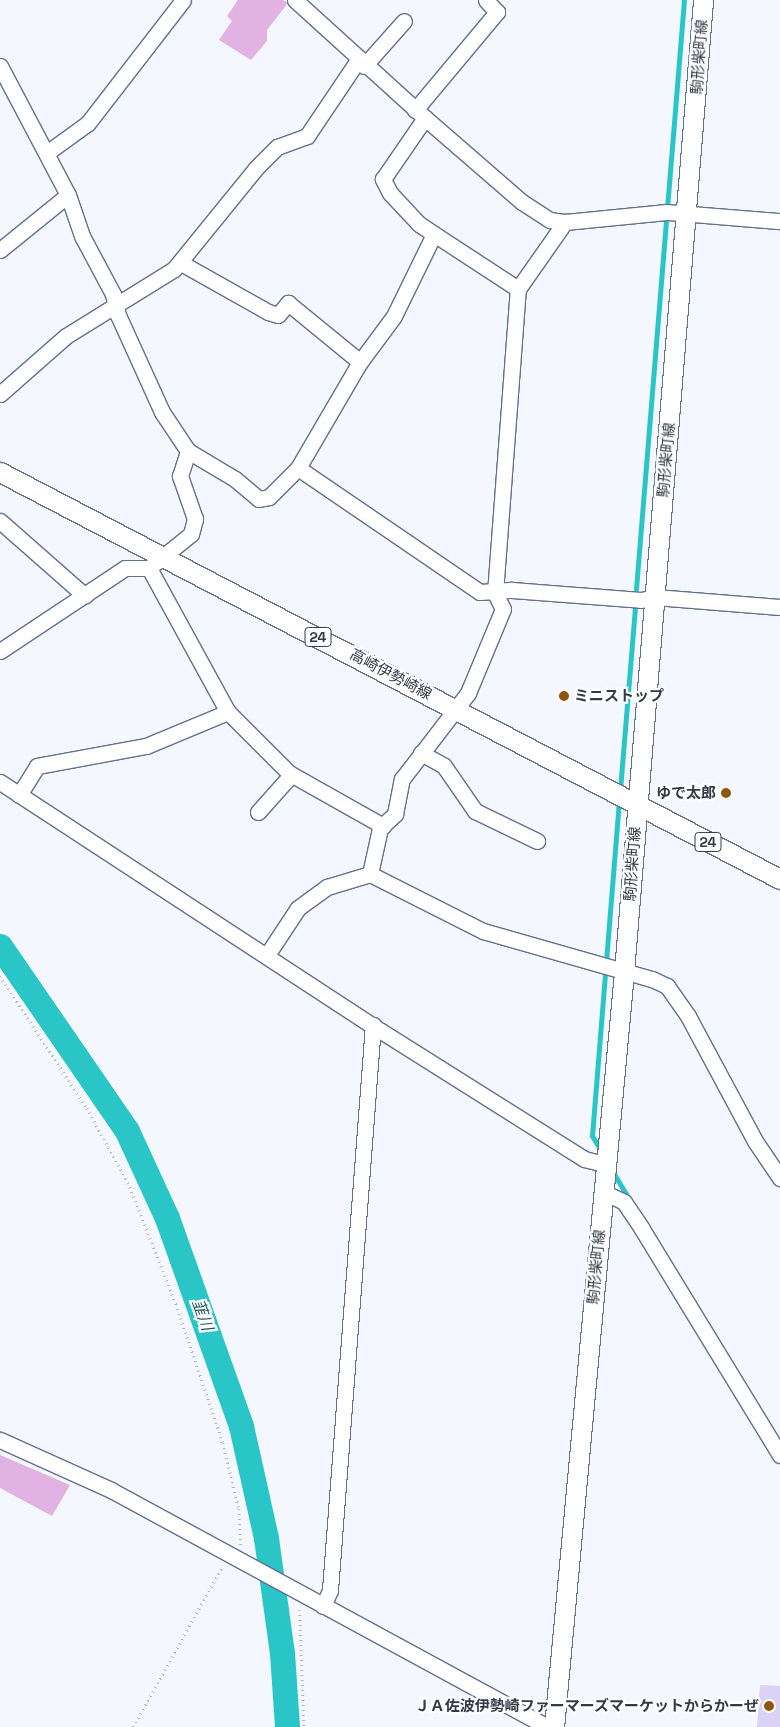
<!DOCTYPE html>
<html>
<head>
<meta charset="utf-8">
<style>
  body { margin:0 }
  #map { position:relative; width:780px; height:1727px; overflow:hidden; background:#f4f7fe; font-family:"Space Grotesk","Noto Sans JP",sans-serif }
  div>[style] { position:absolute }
  .green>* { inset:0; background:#e2b3e2 }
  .stream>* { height:4.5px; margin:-2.25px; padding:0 2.25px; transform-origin:2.25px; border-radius:2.25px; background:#2ac5c6 }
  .river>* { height:25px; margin:-12.5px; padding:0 12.5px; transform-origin:12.5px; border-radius:12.5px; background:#2ac5c6 }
  .building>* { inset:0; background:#dad3f6 }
  .path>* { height:2.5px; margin-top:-1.25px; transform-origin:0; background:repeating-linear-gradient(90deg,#b1b6bf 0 1px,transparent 0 5px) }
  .roads { filter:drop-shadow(1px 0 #62718c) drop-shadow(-1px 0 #62718c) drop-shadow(0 1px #62718c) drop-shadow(0 -1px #62718c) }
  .minor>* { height:15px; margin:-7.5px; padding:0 7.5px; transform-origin:7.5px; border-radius:7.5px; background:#fff }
  .major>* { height:19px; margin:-9.5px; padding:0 9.5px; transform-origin:9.5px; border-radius:9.5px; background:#fff }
  .dots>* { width:14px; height:14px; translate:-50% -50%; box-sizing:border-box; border:2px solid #fff; border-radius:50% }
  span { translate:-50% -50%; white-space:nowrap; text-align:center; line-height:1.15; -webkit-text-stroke:4.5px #fff; paint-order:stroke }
  .shield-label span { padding:1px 4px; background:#fff; border:1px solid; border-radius:4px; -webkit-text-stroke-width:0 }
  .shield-label { font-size:14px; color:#333a46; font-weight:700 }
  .street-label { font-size:15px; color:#333a46 }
  .poi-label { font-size:15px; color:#333a46; font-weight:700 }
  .left { translate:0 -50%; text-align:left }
  .right { translate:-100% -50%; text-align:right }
  .water-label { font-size:16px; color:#1f5b5b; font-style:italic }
</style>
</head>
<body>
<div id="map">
  <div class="green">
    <div style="clip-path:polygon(238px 0,283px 0,288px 3px,267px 30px,267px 41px,251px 60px,219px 40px,232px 21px,227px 16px)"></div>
    <div style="clip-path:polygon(0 1455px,70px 1485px,52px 1516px,0 1488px)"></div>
  </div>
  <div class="stream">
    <div style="left:636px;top:589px;width:591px;rotate:-85.34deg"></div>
    <div style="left:620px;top:790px;width:184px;rotate:-85.3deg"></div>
    <div style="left:601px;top:1151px;width:17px;rotate:-121deg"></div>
    <div style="left:592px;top:1136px;width:337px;rotate:-85.4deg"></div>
    <div style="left:612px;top:1170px;width:35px;rotate:59deg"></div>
  </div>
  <div class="river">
    <div style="left:0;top:946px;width:224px;rotate:55.5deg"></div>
    <div style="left:127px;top:1131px;width:96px;rotate:65.3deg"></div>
    <div style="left:167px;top:1218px;width:221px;rotate:70.4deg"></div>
    <div style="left:241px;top:1426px;width:115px;rotate:77.4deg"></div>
    <div style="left:266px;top:1538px;width:116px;rotate:82.1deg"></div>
    <div style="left:282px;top:1653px;width:74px;rotate:86.1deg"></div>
  </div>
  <div class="building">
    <div style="clip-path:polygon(760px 1685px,780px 1686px,780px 1727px,757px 1727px)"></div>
  </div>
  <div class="path">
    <div style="left:0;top:976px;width:158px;rotate:56.6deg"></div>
    <div style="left:87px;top:1108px;width:90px;rotate:61.4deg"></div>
    <div style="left:130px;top:1187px;width:126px;rotate:68.5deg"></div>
    <div style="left:176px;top:1304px;width:147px;rotate:71.3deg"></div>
    <div style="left:223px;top:1443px;width:68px;rotate:76.4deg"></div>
    <div style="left:239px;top:1509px;width:36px;rotate:87deg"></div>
    <div style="left:300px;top:1610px;width:117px;rotate:88deg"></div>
    <div style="left:133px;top:1727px;width:183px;rotate:-60.9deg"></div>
  </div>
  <div class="roads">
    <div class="minor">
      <div style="left:295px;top:0;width:176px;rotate:42.2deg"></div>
      <div style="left:425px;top:118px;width:128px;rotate:40.9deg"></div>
      <div style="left:522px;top:202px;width:33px;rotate:33deg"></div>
      <div style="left:550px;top:220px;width:15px;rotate:8deg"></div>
      <div style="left:565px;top:222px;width:102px;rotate:-5.6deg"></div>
      <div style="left:667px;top:212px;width:113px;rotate:4.6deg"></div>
      <div style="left:0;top:66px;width:146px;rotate:62.2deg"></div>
      <div style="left:68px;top:195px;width:43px;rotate:71.1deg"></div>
      <div style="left:82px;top:236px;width:66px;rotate:61.9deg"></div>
      <div style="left:113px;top:294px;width:22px;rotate:77deg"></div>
      <div style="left:118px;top:315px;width:107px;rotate:65.6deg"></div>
      <div style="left:162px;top:412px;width:47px;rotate:56.3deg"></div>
      <div style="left:188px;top:451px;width:55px;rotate:30.8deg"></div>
      <div style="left:235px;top:479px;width:31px;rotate:40deg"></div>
      <div style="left:259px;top:499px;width:10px;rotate:-11deg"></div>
      <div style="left:269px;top:497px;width:41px;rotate:-45deg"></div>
      <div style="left:298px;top:468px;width:220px;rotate:34.3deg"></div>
      <div style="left:480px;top:592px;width:32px;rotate:-4deg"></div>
      <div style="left:512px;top:590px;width:129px;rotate:4.4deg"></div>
      <div style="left:641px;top:600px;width:14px;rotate:-12deg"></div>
      <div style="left:655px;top:597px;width:125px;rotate:4.6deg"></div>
      <div style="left:364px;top:66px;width:60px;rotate:-48.4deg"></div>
      <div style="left:415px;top:110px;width:128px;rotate:-50.1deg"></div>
      <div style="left:497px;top:12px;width:16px;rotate:-133deg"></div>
      <div style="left:48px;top:152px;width:49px;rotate:-35.9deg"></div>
      <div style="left:88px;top:123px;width:155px;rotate:-52.3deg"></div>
      <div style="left:434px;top:234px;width:100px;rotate:33.2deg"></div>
      <div style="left:0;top:250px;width:87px;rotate:-39deg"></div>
      <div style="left:181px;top:263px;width:100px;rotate:29.4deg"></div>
      <div style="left:268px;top:312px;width:10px;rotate:17deg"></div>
      <div style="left:278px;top:315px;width:16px;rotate:-50deg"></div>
      <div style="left:288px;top:303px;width:93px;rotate:39.3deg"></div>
      <div style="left:0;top:394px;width:88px;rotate:-41.3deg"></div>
      <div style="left:66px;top:336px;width:127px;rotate:-31.8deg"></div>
      <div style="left:174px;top:269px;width:130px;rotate:-50.9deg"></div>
      <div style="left:256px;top:168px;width:30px;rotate:-45deg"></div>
      <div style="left:277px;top:147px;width:32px;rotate:-20deg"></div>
      <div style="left:307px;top:136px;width:92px;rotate:-56.1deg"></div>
      <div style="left:298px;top:468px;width:123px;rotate:-59.7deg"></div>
      <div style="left:360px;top:362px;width:57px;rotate:-53.5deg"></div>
      <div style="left:394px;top:316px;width:91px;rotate:-64deg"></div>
      <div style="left:434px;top:234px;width:18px;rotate:-146deg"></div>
      <div style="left:419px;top:224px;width:42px;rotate:-133.1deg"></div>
      <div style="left:390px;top:193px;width:16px;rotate:-117deg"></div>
      <div style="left:383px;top:179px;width:74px;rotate:-55.5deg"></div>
      <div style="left:0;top:521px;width:113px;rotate:41.4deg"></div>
      <div style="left:149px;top:568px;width:164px;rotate:61.3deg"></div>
      <div style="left:228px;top:712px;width:86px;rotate:45deg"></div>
      <div style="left:289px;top:773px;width:108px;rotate:29.4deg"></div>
      <div style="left:0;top:651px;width:150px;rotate:-33.6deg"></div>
      <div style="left:125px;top:568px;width:24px"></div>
      <div style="left:149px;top:568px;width:54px;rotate:-39deg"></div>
      <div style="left:191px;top:534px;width:16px;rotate:-75deg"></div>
      <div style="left:195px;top:519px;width:46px;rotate:-109.2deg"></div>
      <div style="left:180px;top:476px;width:26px;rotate:-72deg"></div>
      <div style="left:421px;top:753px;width:26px;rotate:29deg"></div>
      <div style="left:444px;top:766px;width:55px;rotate:55.4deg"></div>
      <div style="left:475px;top:811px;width:69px;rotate:25.8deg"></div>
      <div style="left:0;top:782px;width:455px;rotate:33.2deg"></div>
      <div style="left:381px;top:1031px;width:240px;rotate:32.2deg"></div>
      <div style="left:584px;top:1159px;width:21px;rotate:14deg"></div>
      <div style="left:19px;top:795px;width:34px;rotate:-58deg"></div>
      <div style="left:37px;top:766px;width:111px;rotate:-10.4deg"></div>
      <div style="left:146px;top:746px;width:89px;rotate:-22.5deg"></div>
      <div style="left:258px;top:812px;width:50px;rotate:-48.3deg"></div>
      <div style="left:370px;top:874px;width:47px;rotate:-77.7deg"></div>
      <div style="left:380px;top:828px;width:21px;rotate:-43deg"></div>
      <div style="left:395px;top:814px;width:36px;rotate:-79deg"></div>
      <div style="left:402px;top:779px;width:108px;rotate:-52.5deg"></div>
      <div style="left:468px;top:693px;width:91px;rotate:-67.4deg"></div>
      <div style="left:503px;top:609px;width:18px;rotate:-117deg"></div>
      <div style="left:495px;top:593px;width:305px;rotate:-85.7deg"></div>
      <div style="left:518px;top:289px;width:82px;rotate:-55deg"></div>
      <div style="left:267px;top:955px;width:56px;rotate:-56.6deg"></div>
      <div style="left:298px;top:908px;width:36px;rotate:-36deg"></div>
      <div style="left:327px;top:887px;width:45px;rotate:-16.8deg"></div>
      <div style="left:370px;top:874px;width:127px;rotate:26.8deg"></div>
      <div style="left:483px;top:931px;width:176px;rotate:15.9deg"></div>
      <div style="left:652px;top:979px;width:17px;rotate:25deg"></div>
      <div style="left:667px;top:986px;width:37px;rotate:55deg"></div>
      <div style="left:688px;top:1016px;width:142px;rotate:61.8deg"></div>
      <div style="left:755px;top:1141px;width:45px;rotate:56deg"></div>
      <div style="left:603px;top:1192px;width:23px;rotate:25deg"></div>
      <div style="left:624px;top:1202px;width:32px;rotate:56deg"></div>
      <div style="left:642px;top:1229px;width:265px;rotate:58.6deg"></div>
      <div style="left:0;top:1440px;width:122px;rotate:24.2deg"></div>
      <div style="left:111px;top:1490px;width:496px;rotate:28.5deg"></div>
      <div style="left:323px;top:1606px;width:17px;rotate:-66deg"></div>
      <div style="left:330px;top:1590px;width:567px;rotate:-85.65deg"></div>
    </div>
    <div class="major">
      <div style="left:0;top:472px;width:880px;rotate:27.56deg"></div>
      <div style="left:554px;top:1727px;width:758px;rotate:-84.7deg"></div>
      <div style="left:624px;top:972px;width:975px;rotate:-85.35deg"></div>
    </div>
  </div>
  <div class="dots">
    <div style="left:564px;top:696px;background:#8e560e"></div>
    <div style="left:726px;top:793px;background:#8e560e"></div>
    <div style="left:769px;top:1706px;background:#8e560e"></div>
  </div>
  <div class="shield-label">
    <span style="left:318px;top:637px">24</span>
    <span style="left:708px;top:842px">24</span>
  </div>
  <div class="street-label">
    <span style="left:699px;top:57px;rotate:-86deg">駒形柴町線</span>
    <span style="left:666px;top:460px;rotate:-85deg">駒形柴町線</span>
    <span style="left:391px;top:674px;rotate:28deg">高崎伊勢崎線</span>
    <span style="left:632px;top:864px;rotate:-86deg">駒形柴町線</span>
    <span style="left:596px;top:1267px;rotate:-85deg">駒形柴町線</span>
  </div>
  <div class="poi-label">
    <span class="left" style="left:574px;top:696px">ミニストップ</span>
    <span class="right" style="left:716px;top:793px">ゆで太郎</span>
    <span class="right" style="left:759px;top:1706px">ＪＡ佐波伊勢崎ファーマーズマーケットからかーぜ</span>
  </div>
  <div class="water-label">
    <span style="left:202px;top:1315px;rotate:70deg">韮川</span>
  </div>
</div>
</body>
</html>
